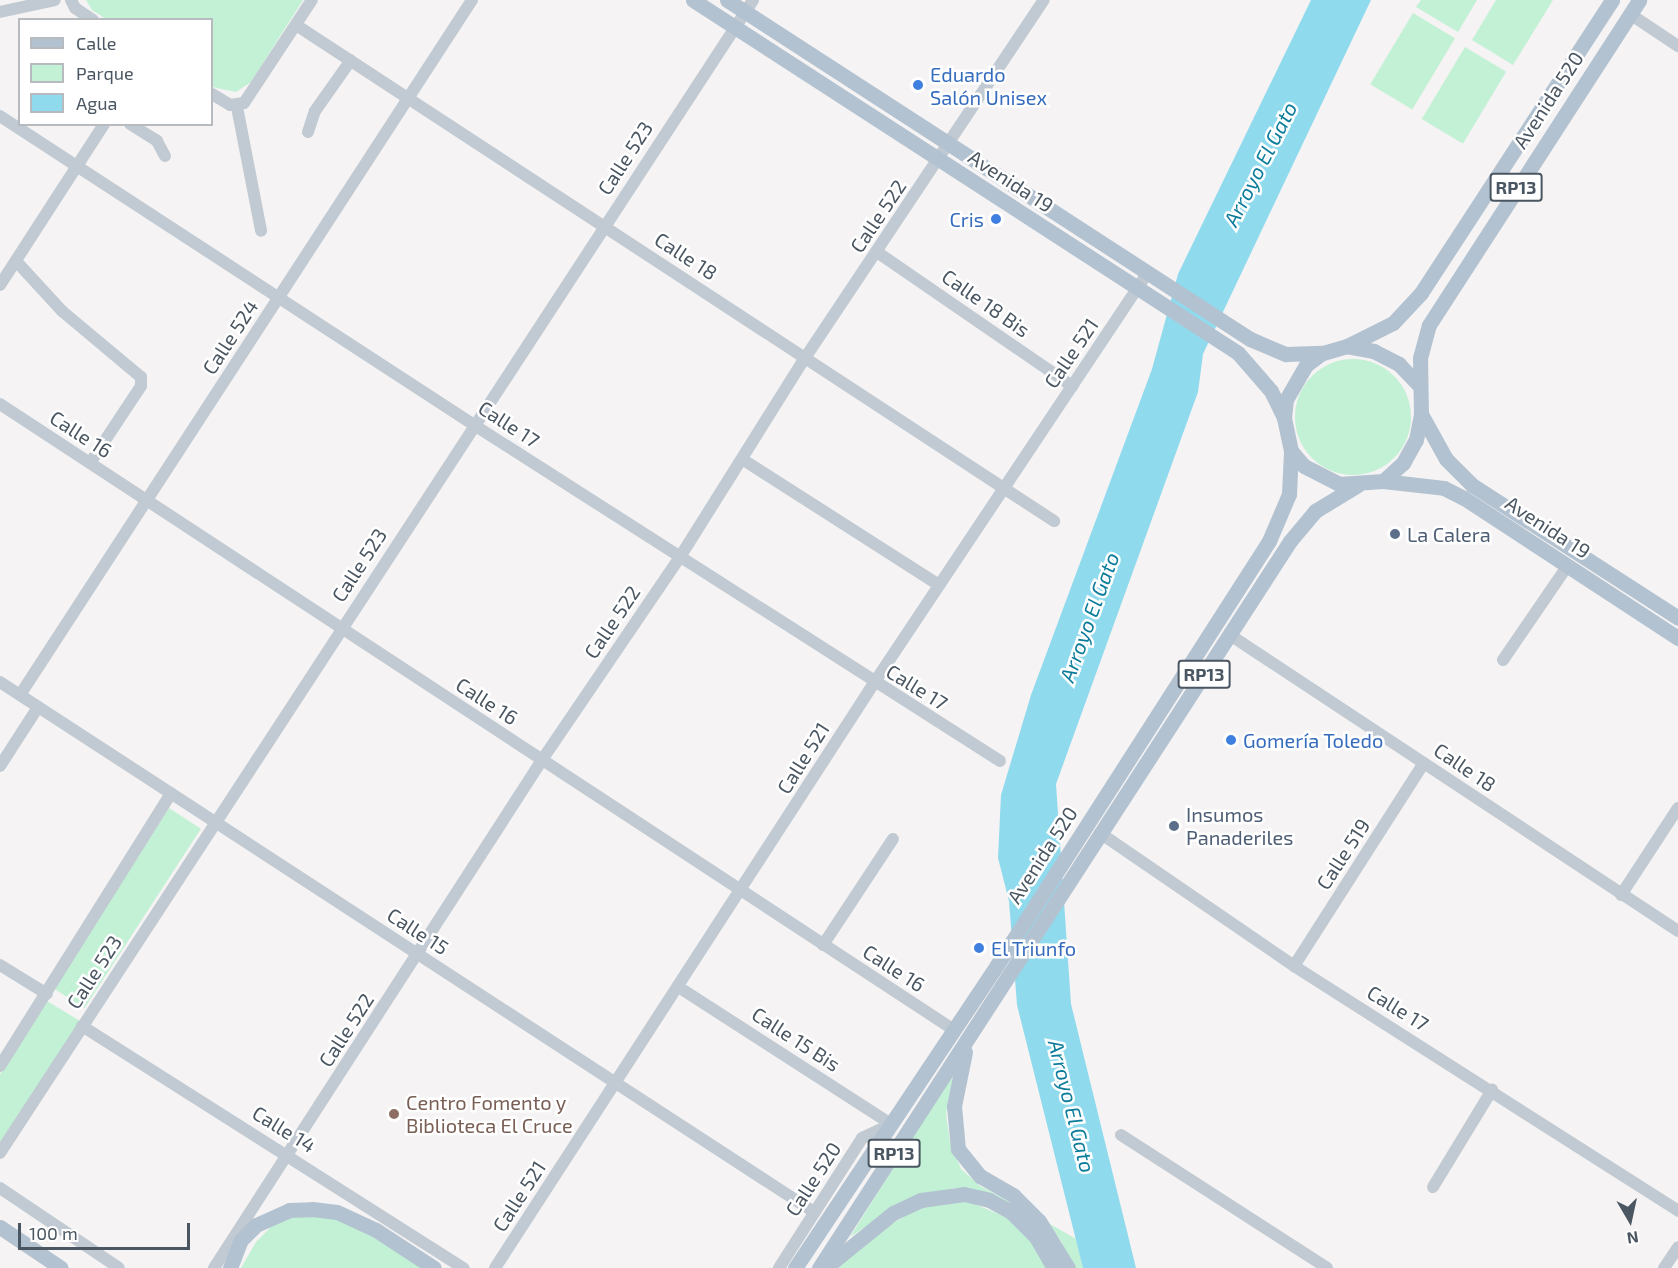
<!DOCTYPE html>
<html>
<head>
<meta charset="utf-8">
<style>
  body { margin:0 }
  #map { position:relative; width:1678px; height:1268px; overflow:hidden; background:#f5f3f3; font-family:"Exo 2",sans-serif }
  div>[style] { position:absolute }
  .green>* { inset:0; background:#c3f1d5; transform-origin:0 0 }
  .round { border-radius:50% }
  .water>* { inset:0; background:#90daee }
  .minor>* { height:12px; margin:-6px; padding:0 6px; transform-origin:6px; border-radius:6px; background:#c1cad2 }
  .major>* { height:15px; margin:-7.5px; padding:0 7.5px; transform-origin:7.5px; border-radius:7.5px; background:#b3c2d1 }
  .dots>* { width:16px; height:16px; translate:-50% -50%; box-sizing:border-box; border:3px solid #fff; border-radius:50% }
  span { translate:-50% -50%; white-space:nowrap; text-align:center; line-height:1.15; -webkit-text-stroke:5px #fff; paint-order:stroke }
  .shield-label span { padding:2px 4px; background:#fff; border:2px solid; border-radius:4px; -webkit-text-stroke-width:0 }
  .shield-label { font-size:18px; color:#4a5661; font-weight:700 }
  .shop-label { font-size:20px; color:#366cbe }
  .left { translate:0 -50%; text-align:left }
  .right { translate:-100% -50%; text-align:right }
  .street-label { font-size:20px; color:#4a5661 }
  .service-label { font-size:20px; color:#4e5e75 }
  .education-label { font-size:20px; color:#785e54 }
  .water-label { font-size:21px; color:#0c7c9b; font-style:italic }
  .legend { position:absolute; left:18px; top:18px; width:195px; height:108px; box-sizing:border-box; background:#fff; border:2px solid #b7bbc0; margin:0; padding:8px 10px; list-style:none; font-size:18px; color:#4a5661 }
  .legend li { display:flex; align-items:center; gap:12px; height:30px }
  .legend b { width:30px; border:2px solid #b7bbc0 }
  .north { position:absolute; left:1600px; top:1190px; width:60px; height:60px; -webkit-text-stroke:4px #fff; paint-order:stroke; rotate:171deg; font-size:16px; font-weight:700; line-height:24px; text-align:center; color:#4a5661 }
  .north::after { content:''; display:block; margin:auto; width:21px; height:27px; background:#4a5661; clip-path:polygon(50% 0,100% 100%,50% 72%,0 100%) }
  .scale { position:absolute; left:18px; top:1223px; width:172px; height:27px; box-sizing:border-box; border:3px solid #4a5661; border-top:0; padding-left:8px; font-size:18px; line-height:21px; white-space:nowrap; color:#4a5661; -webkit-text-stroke:4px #fff; paint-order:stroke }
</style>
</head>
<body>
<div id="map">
  <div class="green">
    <div style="clip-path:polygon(86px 0,303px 0,251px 82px,236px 92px,212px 87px,212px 20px,106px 19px,92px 10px)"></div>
    <div style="clip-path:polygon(1421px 0,1477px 0,1458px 32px,1416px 7px)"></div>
    <div style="clip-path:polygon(1496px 0,1553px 0,1513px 65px,1472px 40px)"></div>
    <div style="left:1413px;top:13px;width:49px;height:83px;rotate:31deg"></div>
    <div style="left:1465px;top:47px;width:48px;height:84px;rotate:31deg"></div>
    <div class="round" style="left:1295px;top:359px;width:116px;height:116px"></div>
    <div style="left:169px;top:808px;width:38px;height:214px;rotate:33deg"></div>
    <div style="clip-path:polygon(47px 1001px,80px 1021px,0 1145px,0 1074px)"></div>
    <div style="clip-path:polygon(955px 1069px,946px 1114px,950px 1142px,961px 1169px,980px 1186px,1011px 1202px,1047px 1245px,966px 1188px,954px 1188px,907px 1200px,850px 1237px)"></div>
    <div style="clip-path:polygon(963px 1199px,1008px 1218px,1041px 1253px,1046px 1268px,838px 1268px,858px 1245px,918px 1208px)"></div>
    <div style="clip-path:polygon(293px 1217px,331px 1217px,361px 1229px,421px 1268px,241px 1268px,256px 1242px,273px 1225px)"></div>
    <div style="clip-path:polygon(1045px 1221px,1076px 1239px,1083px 1268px,1073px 1268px,1061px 1241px)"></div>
  </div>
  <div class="water">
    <div style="clip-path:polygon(1311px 0,1371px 0,1203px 354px,1198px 392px,1056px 784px,1071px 1004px,1136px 1268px,1083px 1268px,1017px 1005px,1009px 901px,998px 858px,1001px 795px,1031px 695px,1152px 369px,1178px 274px)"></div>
  </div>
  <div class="minor">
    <div style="left:71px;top:0;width:9px;rotate:63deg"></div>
    <div style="left:75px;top:8px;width:22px;rotate:34deg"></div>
    <div style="left:0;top:12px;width:56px;rotate:-12.3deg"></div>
    <div style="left:1630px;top:14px;width:58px;rotate:33.7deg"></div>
    <div style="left:296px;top:25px;width:906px;rotate:33.2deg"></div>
    <div style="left:212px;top:94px;width:21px;rotate:31deg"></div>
    <div style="left:230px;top:105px;width:14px;rotate:-8deg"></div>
    <div style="left:244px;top:103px;width:123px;rotate:-56.6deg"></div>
    <div style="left:237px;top:107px;width:126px;rotate:79deg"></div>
    <div style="left:0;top:116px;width:566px;rotate:33.1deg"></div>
    <div style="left:474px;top:425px;width:624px;rotate:32.57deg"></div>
    <div style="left:130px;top:124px;width:32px;rotate:32deg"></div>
    <div style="left:157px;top:141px;width:17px;rotate:62deg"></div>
    <div style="left:308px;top:132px;width:22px;rotate:-72deg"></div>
    <div style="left:315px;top:111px;width:62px;rotate:-54.8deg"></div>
    <div style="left:877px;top:252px;width:237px;rotate:34.5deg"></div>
    <div style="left:16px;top:261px;width:68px;rotate:47.4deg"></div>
    <div style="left:62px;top:311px;width:103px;rotate:39.9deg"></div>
    <div style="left:141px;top:377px;width:9px;rotate:90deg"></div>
    <div style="left:141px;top:386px;width:92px;rotate:123.5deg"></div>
    <div style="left:0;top:285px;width:192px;rotate:-57.1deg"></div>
    <div style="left:0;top:404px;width:1141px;rotate:33.27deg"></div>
    <div style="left:742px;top:459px;width:234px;rotate:32.6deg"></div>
    <div style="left:1230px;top:635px;width:537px;rotate:33.45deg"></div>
    <div style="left:1503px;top:660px;width:115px;rotate:-55.6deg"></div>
    <div style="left:0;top:682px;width:971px;rotate:33.07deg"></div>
    <div style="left:20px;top:695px;width:829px;rotate:-56.96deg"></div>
    <div style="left:0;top:766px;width:70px;rotate:-57.2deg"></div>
    <div style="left:1100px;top:833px;width:235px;rotate:34.4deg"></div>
    <div style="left:1294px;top:966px;width:456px;rotate:32.5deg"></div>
    <div style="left:1621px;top:895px;width:104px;rotate:-56.8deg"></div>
    <div style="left:823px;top:945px;width:127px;rotate:-56.6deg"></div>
    <div style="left:0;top:965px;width:55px;rotate:31.7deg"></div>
    <div style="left:1294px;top:966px;width:241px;rotate:-57.4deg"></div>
    <div style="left:680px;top:988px;width:251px;rotate:32.8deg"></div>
    <div style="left:82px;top:1026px;width:452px;rotate:32.4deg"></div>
    <div style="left:0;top:1066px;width:322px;rotate:-57.9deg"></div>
    <div style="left:1121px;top:1135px;width:245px;rotate:32.8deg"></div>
    <div style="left:0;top:1153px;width:1377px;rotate:-56.85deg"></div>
    <div style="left:1433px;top:1187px;width:114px;rotate:-58.7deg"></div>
    <div style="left:0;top:1188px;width:143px;rotate:33.9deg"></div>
    <div style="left:214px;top:1268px;width:605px;rotate:-57.15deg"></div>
    <div style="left:542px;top:760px;width:245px;rotate:-55.8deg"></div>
    <div style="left:680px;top:557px;width:235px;rotate:-57.9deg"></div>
    <div style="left:805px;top:358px;width:430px;rotate:-56.3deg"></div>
    <div style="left:495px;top:1268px;width:697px;rotate:-57.06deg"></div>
    <div style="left:874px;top:683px;width:494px;rotate:-56.3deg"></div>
    <div style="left:779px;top:1268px;width:154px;rotate:-57.4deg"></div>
    <div style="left:862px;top:1138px;width:31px;rotate:-25deg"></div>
    <div style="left:1664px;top:1268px;width:25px;rotate:-56deg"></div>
  </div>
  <div class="major">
    <div style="left:693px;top:0;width:649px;rotate:32.93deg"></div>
    <div style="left:1238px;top:353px;width:50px;rotate:49deg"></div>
    <div style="left:1271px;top:391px;width:30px;rotate:64deg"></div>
    <div style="left:727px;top:0;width:623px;rotate:32.95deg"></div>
    <div style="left:1250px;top:339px;width:39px;rotate:23deg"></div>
    <div style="left:1286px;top:354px;width:36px;rotate:-2deg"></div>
    <div style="left:1347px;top:346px;width:51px;rotate:-26.6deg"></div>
    <div style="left:1393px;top:323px;width:41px;rotate:-47deg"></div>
    <div style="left:1421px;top:293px;width:350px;rotate:-56.9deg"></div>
    <div style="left:1418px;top:384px;width:28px;rotate:-134deg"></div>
    <div style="left:1399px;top:364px;width:28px;rotate:-153deg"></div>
    <div style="left:1374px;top:351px;width:27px;rotate:-170deg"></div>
    <div style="left:1347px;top:346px;width:26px;rotate:164deg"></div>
    <div style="left:1322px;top:353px;width:20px;rotate:143deg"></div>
    <div style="left:1306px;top:365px;width:39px;rotate:120deg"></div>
    <div style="left:1286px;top:399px;width:19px;rotate:96deg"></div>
    <div style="left:1284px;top:418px;width:34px;rotate:78deg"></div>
    <div style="left:1291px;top:451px;width:20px;rotate:49deg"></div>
    <div style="left:1304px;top:466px;width:39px;rotate:27deg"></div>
    <div style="left:1339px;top:484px;width:44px;rotate:-3.9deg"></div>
    <div style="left:1383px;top:481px;width:27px;rotate:-42deg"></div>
    <div style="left:1403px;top:463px;width:26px;rotate:-61deg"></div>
    <div style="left:1416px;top:440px;width:26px;rotate:-79deg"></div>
    <div style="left:1421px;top:414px;width:56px;rotate:-91deg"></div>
    <div style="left:1420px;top:358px;width:34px;rotate:-75deg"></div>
    <div style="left:1429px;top:325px;width:387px;rotate:-57.1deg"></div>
    <div style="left:1421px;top:414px;width:51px;rotate:60.9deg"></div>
    <div style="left:1446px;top:459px;width:37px;rotate:45deg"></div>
    <div style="left:1472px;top:485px;width:245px;rotate:32.8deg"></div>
    <div style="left:1383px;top:481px;width:61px;rotate:6.5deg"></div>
    <div style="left:1444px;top:488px;width:22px;rotate:27deg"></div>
    <div style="left:1464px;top:498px;width:256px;rotate:33.2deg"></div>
    <div style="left:965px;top:1052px;width:55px;rotate:101.5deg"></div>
    <div style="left:954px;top:1106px;width:43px;rotate:84.7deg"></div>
    <div style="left:958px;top:1149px;width:35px;rotate:51deg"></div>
    <div style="left:980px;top:1176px;width:39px;rotate:30deg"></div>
    <div style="left:1014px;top:1196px;width:35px;rotate:45deg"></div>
    <div style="left:1039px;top:1221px;width:55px;rotate:58.3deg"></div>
    <div style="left:0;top:1227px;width:73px;rotate:33.9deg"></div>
    <div style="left:830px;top:1264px;width:81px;rotate:-39deg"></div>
    <div style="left:893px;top:1213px;width:31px;rotate:-25deg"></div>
    <div style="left:921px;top:1200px;width:43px;rotate:-7.9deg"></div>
    <div style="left:964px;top:1194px;width:26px;rotate:13deg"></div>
    <div style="left:989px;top:1200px;width:24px;rotate:28deg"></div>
    <div style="left:1010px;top:1211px;width:37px;rotate:45deg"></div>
    <div style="left:1036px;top:1237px;width:36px;rotate:60deg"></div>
    <div style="left:230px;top:1268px;width:30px;rotate:-69deg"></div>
    <div style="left:241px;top:1240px;width:21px;rotate:-45deg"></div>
    <div style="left:256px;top:1225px;width:36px;rotate:-24deg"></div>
    <div style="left:289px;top:1210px;width:23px;rotate:-2deg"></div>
    <div style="left:312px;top:1209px;width:25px;rotate:7deg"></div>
    <div style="left:337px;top:1212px;width:43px;rotate:24.8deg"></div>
    <div style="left:376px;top:1230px;width:69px;rotate:33.2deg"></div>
    <div style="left:795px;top:1268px;width:364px;rotate:-56.3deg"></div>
    <div style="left:997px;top:965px;width:504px;rotate:-57.32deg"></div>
    <div style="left:1269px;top:541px;width:51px;rotate:-66.9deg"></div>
    <div style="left:1289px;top:494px;width:43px;rotate:-87.3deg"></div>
    <div style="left:819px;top:1268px;width:866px;rotate:-57.06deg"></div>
    <div style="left:1290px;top:541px;width:39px;rotate:-50deg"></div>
    <div style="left:1315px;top:511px;width:50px;rotate:-31.2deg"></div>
  </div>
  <div class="dots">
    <div style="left:918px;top:85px;background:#3f7fe0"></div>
    <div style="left:996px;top:219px;background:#3f7fe0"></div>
    <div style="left:1395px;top:534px;background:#5c6f8a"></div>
    <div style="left:1231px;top:740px;background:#3f7fe0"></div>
    <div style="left:1174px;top:826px;background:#5c6f8a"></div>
    <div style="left:979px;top:948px;background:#3f7fe0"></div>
    <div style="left:394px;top:1114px;background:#8d6e63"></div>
  </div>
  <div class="shield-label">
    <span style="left:1516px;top:187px">RP13</span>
    <span style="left:1204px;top:674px">RP13</span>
    <span style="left:894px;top:1153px">RP13</span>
  </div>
  <div class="shop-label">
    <span class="left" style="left:930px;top:86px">Eduardo<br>Salón Unisex</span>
    <span class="right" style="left:984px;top:219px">Cris</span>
    <span class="left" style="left:1243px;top:740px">Gomería Toledo</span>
    <span class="left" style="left:991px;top:948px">El Triunfo</span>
  </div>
  <div class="street-label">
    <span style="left:1548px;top:100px;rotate:-57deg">Avenida 520</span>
    <span style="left:625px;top:158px;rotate:-57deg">Calle 523</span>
    <span style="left:1011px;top:181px;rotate:33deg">Avenida 19</span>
    <span style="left:878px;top:216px;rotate:-56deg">Calle 522</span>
    <span style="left:686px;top:256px;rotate:33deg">Calle 18</span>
    <span style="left:986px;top:303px;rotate:35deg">Calle 18 Bis</span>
    <span style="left:230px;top:337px;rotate:-57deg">Calle 524</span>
    <span style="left:1071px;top:353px;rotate:-56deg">Calle 521</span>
    <span style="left:509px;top:424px;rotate:33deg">Calle 17</span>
    <span style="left:81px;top:434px;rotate:33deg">Calle 16</span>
    <span style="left:1548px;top:527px;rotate:33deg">Avenida 19</span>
    <span style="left:359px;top:565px;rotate:-57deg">Calle 523</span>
    <span style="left:612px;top:622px;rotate:-56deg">Calle 522</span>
    <span style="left:917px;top:687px;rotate:32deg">Calle 17</span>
    <span style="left:487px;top:701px;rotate:33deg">Calle 16</span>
    <span style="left:803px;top:758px;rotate:-58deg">Calle 521</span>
    <span style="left:1465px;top:767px;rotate:34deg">Calle 18</span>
    <span style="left:1343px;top:854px;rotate:-57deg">Calle 519</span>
    <span style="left:1042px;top:855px;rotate:-57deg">Avenida 520</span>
    <span style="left:418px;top:931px;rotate:33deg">Calle 15</span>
    <span style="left:894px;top:968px;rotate:33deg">Calle 16</span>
    <span style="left:94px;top:972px;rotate:-57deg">Calle 523</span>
    <span style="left:1398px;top:1008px;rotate:32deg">Calle 17</span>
    <span style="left:346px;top:1030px;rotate:-57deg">Calle 522</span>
    <span style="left:796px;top:1039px;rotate:33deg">Calle 15 Bis</span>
    <span style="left:284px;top:1129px;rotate:32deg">Calle 14</span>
    <span style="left:813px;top:1179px;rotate:-57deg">Calle 520</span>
    <span style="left:519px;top:1196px;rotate:-57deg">Calle 521</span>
  </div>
  <div class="service-label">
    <span class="left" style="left:1407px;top:534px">La Calera</span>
    <span class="left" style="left:1186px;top:826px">Insumos<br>Panaderiles</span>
  </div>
  <div class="education-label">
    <span class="left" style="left:406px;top:1114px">Centro Fomento y<br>Biblioteca El Cruce</span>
  </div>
  <div class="water-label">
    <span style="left:1260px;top:164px;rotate:-63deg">Arroyo El Gato</span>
    <span style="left:1089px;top:617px;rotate:-70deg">Arroyo El Gato</span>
    <span style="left:1072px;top:1106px;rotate:76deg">Arroyo El Gato</span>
  </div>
  <ul class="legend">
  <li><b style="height:8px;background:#b3c2d1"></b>Calle</li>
  <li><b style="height:16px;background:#c3f1d5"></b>Parque</li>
  <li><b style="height:16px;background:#90daee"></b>Agua</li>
  </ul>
  <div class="north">N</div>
  <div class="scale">100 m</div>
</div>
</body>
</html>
